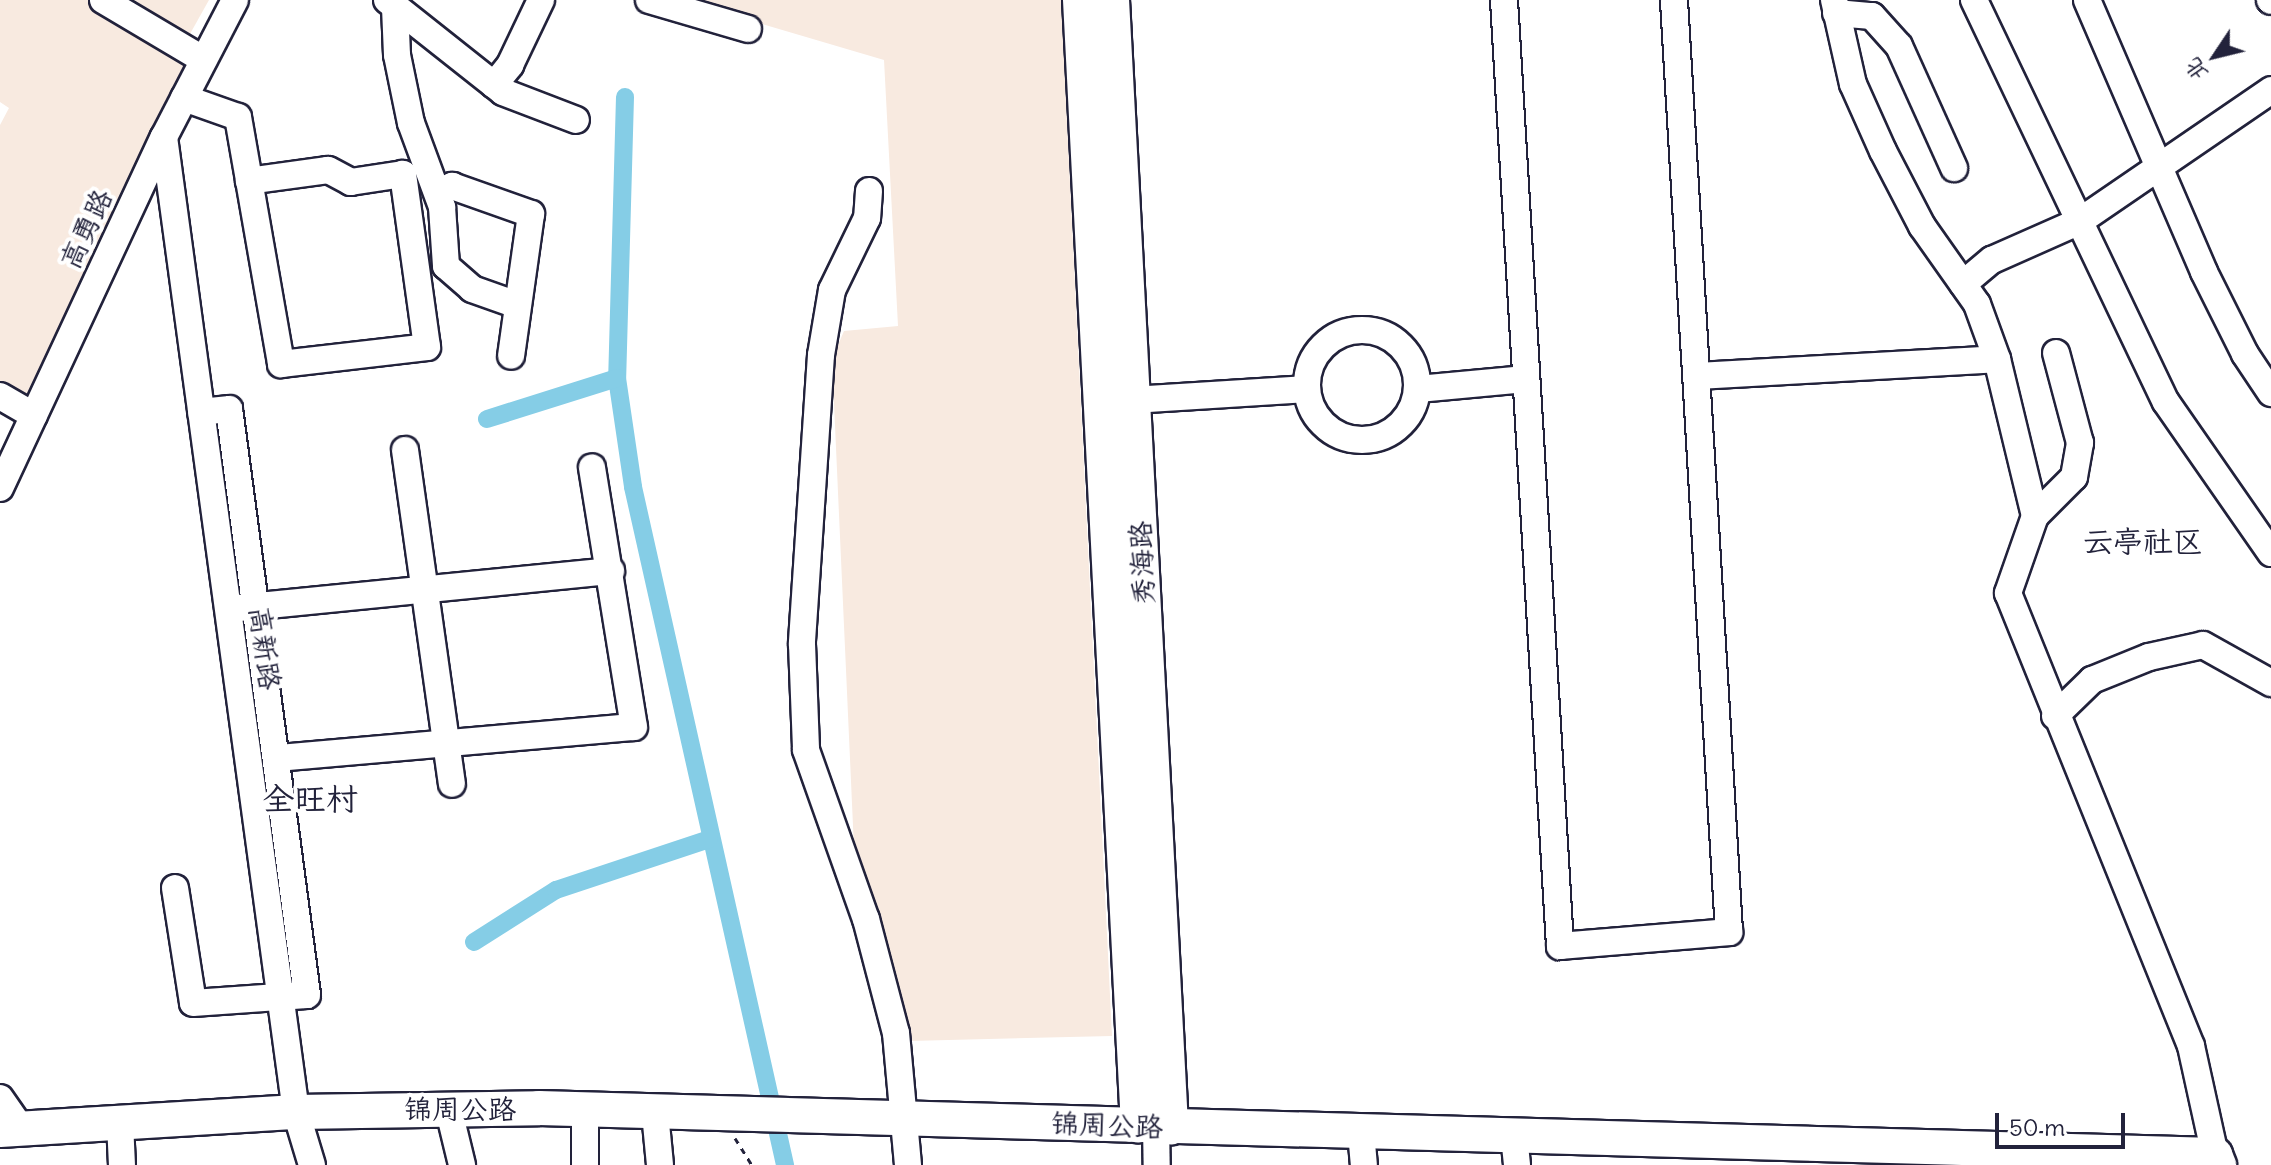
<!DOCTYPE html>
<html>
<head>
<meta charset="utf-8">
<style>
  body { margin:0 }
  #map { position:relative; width:2271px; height:1165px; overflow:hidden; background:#fff; font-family:Delius,"LXGW WenKai TC",sans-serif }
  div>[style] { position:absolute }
  .built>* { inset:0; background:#f8eae0 }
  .canal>* { height:18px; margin:-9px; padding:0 9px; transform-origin:9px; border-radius:9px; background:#85cde6 }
  .path>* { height:3px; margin-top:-1.5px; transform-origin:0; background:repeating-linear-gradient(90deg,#22223b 0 6px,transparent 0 12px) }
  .roads { filter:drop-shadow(2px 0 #22223b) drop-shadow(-2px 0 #22223b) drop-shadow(0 2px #22223b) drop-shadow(0 -2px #22223b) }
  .minor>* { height:26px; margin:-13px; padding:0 13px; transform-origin:13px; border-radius:13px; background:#fff }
  .minor>.ring { margin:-13px; padding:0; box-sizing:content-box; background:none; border:26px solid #fff; border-radius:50% }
  .major>* { height:34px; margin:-17px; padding:0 17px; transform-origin:17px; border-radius:17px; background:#fff }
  span { translate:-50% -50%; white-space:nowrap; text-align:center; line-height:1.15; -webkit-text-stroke:8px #fff; paint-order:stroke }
  .street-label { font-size:28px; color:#22223b }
  .neighbourhood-label { font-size:30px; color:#22223b }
  .quarter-label { font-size:32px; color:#22223b }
  .north { position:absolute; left:2175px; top:16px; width:80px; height:80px; -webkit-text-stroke:6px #fff; paint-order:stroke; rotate:235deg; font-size:22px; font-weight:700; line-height:32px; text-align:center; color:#22223b }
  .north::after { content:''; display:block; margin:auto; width:28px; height:36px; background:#22223b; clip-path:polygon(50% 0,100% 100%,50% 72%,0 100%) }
  .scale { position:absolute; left:1995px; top:1113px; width:130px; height:36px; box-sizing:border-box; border:4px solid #22223b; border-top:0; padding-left:10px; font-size:24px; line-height:28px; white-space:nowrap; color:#22223b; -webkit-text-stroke:6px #fff; paint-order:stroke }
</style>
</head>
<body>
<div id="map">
  <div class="built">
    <div style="clip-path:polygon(0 0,88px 0,191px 60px,27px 400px,0 384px,0 125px,9px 108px,0 102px)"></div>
    <div style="clip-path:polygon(117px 0,209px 0,186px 41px)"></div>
    <div style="clip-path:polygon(681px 0,1061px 0,1112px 1036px,909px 1041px,854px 848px,832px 359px,844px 331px,898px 326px,884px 60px)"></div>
  </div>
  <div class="canal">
    <div style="left:625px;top:97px;width:281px;rotate:91.6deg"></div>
    <div style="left:617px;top:378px;width:110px;rotate:81.6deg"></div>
    <div style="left:633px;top:487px;width:695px;rotate:77.36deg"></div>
    <div style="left:487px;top:419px;width:136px;rotate:-17.5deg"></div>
    <div style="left:474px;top:942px;width:97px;rotate:-32.4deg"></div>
    <div style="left:556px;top:890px;width:161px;rotate:-18.4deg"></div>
  </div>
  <div class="path">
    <div style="left:735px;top:1138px;width:32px;rotate:58deg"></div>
  </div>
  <div class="roads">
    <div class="minor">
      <div style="left:103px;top:0;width:117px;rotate:30.7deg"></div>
      <div style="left:387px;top:0;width:148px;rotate:38.4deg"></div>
      <div style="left:503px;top:92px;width:78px;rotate:21deg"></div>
      <div style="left:649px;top:0;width:103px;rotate:16.3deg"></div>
      <div style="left:1504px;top:0;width:948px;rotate:86.61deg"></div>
      <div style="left:1560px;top:946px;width:170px;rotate:-4.7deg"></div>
      <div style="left:1729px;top:932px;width:934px;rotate:-93.38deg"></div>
      <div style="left:1834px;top:0;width:86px;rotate:77.3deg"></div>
      <div style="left:1853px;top:84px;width:73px;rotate:65.9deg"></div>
      <div style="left:1883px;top:151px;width:85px;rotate:62.5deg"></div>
      <div style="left:1922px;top:226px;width:95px;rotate:54.8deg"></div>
      <div style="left:1977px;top:304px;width:59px;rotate:70deg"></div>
      <div style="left:1997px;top:359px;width:162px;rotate:76.4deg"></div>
      <div style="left:2035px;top:516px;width:82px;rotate:109.3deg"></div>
      <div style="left:2008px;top:593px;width:489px;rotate:68deg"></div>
      <div style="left:2191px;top:1046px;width:112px;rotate:77.6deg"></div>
      <div style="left:1974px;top:0;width:445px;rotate:64.5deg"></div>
      <div style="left:2166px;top:402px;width:184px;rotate:55.2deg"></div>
      <div style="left:2087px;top:0;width:296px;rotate:66.7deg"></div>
      <div style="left:2204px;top:272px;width:92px;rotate:63.4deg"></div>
      <div style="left:2245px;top:354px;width:47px;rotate:56.3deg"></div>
      <div style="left:2270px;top:0;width:1px;rotate:45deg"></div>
      <div style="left:395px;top:7px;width:48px;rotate:87.6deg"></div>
      <div style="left:397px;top:55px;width:69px;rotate:78.4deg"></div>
      <div style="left:411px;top:123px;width:90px;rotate:69.7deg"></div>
      <div style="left:442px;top:207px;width:59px;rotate:86.1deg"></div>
      <div style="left:446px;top:266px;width:35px;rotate:41deg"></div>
      <div style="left:472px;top:289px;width:48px;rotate:19.6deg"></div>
      <div style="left:1836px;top:13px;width:36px;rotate:5deg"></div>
      <div style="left:1872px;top:16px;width:40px;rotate:48deg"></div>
      <div style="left:1899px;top:46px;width:134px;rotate:65.7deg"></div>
      <div style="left:494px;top:85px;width:26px;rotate:-51deg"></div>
      <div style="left:510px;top:65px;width:72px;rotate:-64.5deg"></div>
      <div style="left:184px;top:98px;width:57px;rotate:19.4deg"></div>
      <div style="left:238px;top:117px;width:251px;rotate:80.1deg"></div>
      <div style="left:281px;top:364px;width:147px;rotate:-6.6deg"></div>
      <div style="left:427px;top:347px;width:175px;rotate:-97.9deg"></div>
      <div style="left:403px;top:174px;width:53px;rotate:171.3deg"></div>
      <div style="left:351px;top:182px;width:26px;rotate:-152deg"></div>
      <div style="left:328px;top:170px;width:80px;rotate:172.1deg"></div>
      <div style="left:164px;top:137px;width:984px;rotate:82.29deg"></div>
      <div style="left:296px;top:1112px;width:55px;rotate:73.2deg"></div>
      <div style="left:869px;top:191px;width:27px;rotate:94deg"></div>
      <div style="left:867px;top:218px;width:80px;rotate:115.9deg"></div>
      <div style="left:832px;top:290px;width:66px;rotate:99.6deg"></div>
      <div style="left:821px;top:355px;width:290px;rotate:93.8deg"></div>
      <div style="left:802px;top:644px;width:106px;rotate:87.8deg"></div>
      <div style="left:806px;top:750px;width:179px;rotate:70.5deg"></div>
      <div style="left:866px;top:919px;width:118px;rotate:75.3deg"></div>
      <div style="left:896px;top:1033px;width:133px;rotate:84.8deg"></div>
      <div style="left:438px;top:193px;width:16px;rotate:-27deg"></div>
      <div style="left:452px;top:186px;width:84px;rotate:19.5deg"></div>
      <div style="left:531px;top:214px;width:143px;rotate:98deg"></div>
      <div style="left:1963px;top:284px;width:38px;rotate:-40deg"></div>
      <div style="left:1992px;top:260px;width:96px;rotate:-23.9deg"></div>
      <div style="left:2080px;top:221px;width:232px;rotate:-34.4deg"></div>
      <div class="ring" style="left:1307px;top:330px;width:84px;height:84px"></div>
      <div style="left:1697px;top:376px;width:300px;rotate:-3.2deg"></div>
      <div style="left:1418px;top:389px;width:108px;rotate:-5.3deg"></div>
      <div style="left:0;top:396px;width:39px;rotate:30deg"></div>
      <div style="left:1133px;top:400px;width:174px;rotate:-3.6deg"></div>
      <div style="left:405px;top:450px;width:337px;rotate:82deg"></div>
      <div style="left:0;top:488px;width:387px;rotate:-65deg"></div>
      <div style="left:164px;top:137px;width:154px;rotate:-62.6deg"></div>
      <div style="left:2035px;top:516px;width:55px;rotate:-45deg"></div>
      <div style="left:2074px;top:477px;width:35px;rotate:-80deg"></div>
      <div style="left:2080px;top:443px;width:93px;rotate:-104.9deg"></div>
      <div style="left:239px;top:608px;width:374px;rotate:-5.7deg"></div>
      <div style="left:2055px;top:716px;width:52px;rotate:-44.2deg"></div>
      <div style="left:2092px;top:680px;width:61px;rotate:-22deg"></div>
      <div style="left:2149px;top:657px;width:55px;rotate:-12.5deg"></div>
      <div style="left:2203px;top:645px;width:78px;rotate:29.2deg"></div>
      <div style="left:278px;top:758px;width:357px;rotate:-5deg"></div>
      <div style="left:634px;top:727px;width:263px;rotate:-99.2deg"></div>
      <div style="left:175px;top:888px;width:116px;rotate:81.1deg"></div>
      <div style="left:193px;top:1003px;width:114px;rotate:-4deg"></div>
      <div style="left:307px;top:995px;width:591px;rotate:-97.58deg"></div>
      <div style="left:229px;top:409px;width:28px;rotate:174deg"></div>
      <div style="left:0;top:1098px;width:38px;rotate:55deg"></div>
      <div style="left:448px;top:1107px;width:60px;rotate:76.4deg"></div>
      <div style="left:585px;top:1111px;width:54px;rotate:90deg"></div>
      <div style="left:655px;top:1113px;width:52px;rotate:84.5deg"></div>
      <div style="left:120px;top:1123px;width:42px;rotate:87.3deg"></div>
      <div style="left:1156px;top:1126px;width:39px;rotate:89deg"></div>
      <div style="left:1361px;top:1132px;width:33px;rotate:85deg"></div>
      <div style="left:1514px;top:1136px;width:29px;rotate:84deg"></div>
    </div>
    <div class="major">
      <div style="left:1080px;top:0;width:1127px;rotate:87.05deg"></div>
      <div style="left:1112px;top:0;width:1129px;rotate:87deg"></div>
      <div style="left:0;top:1130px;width:297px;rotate:-3.5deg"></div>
      <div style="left:296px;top:1112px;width:243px;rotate:-0.9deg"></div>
      <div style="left:539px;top:1108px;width:1677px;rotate:1.61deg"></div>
      <div style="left:2215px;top:1155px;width:11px;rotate:68deg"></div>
    </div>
  </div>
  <div class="street-label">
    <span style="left:86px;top:229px;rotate:-65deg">高勇路</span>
    <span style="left:1142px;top:563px;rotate:-93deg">秀海路</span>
    <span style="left:265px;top:648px;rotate:82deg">高新路</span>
    <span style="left:460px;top:1109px">锦周公路</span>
    <span style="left:1107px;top:1125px;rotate:2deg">锦周公路</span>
  </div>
  <div class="neighbourhood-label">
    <span style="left:2143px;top:541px">云亭社区</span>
  </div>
  <div class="quarter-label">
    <span style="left:310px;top:799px">全旺村</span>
  </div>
  <div class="north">北</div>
  <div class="scale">50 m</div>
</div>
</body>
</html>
